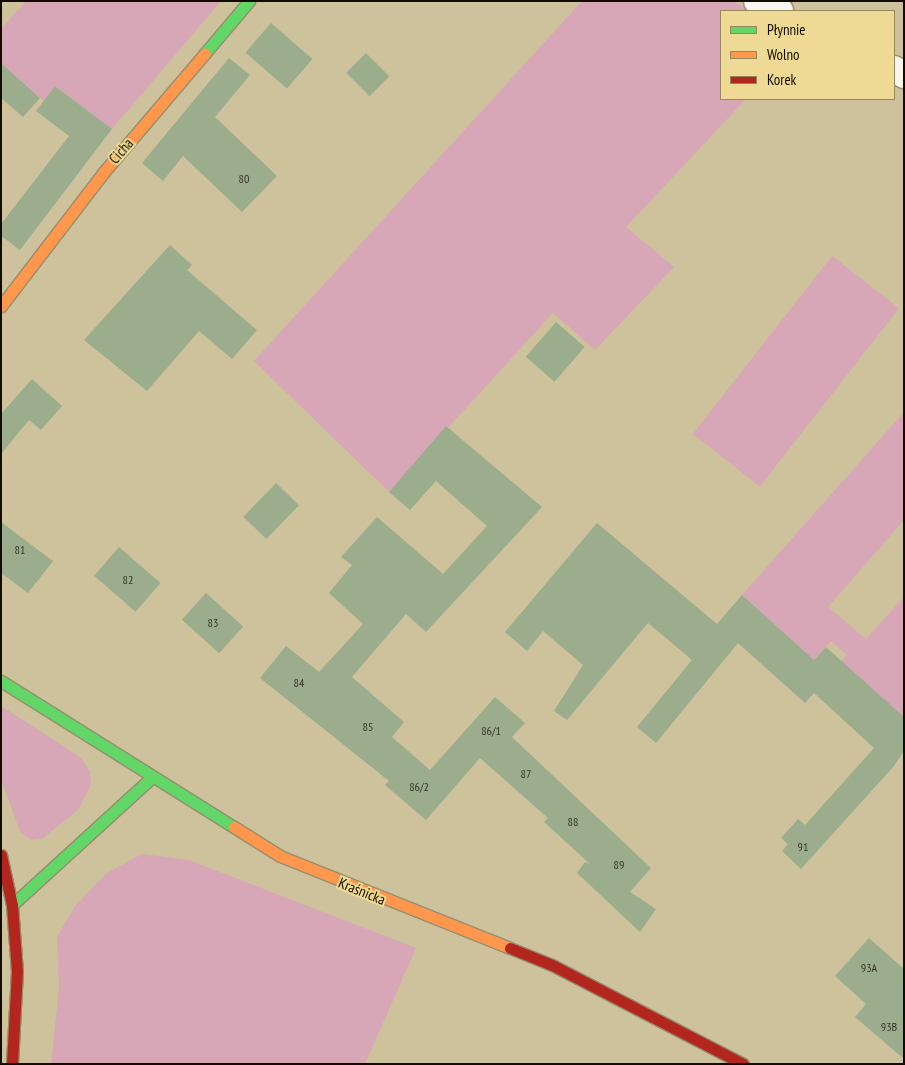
<!DOCTYPE html>
<html>
<head>
<meta charset="utf-8">
<style>
  body { margin:0 }
  #map { position:relative; width:905px; height:1065px; overflow:hidden; background:#cdc29b; font-family:"PT Sans Narrow",sans-serif }
  div>[style] { position:absolute }
  .green>* { inset:0; background:#d7a6b7; transform-origin:0 0 }
  .building>* { inset:0; background:#9cad8e; transform-origin:0 0 }
  .roads { filter:drop-shadow(1px 0 #968e6f) drop-shadow(-1px 0 #968e6f) drop-shadow(0 1px #968e6f) drop-shadow(0 -1px #968e6f) }
  .street>* { height:26px; margin:-13px; padding:0 13px; transform-origin:13px; border-radius:13px; background:#f8f6f0 }
  .fast>* { height:11px; margin:-5.5px; padding:0 5.5px; transform-origin:5.5px; border-radius:5.5px; background:#63d668 }
  .slow>* { height:11px; margin:-5.5px; padding:0 5.5px; transform-origin:5.5px; border-radius:5.5px; background:#ff974d }
  .jam>* { height:11px; margin:-5.5px; padding:0 5.5px; transform-origin:5.5px; border-radius:5.5px; background:#b3261e }
  span { translate:-50% -50%; white-space:nowrap; text-align:center; line-height:1.15; -webkit-text-stroke:4px #eeda94; paint-order:stroke }
  .number-label { font-size:12px; color:#343424 }
  .number-label span { -webkit-text-stroke-width:0 }
  .street-label { font-size:15px; color:#120c00 }
  .frame { position:absolute; inset:0; border:2px solid #120c00; pointer-events:none }
  .legend { position:absolute; left:720px; top:10px; width:175px; height:90px; box-sizing:border-box; background:#eeda94; border:1px solid #968859; margin:0; padding:6px 9px; list-style:none; font-size:15px; color:#120c00 }
  .legend li { display:flex; align-items:center; gap:10px; height:25px }
  .legend b { width:25px; border:1px solid #968859 }
</style>
</head>
<body>
<div id="map">
  <div class="green">
    <div style="clip-path:polygon(26px 1px,221px 1px,112px 129px,56px 86px,44px 101px,1px 63px,1px 29px)"></div>
    <div style="clip-path:polygon(582px 1px,731px 1px,754px 11px,721px 11px,721px 99px,746px 99px,626px 227px,674px 267px,595px 350px,553px 313px,389px 492px,254px 361px)"></div>
    <div style="left:832px;top:256px;width:85px;height:226px;rotate:38deg"></div>
    <div style="clip-path:polygon(904px 412px,904px 520px,828px 607px,866px 639px,904px 597px,904px 717px,833px 671px,847px 655px,831px 641px,814px 660px,742px 595px)"></div>
    <div style="clip-path:polygon(1px 706px,80px 757px,90px 771px,91px 785px,79px 809px,42px 839px,31px 840px,20px 832px,1px 779px)"></div>
    <div style="clip-path:polygon(142px 854px,189px 860px,416px 948px,365px 1064px,51px 1064px,59px 989px,57px 937px,75px 906px,107px 873px)"></div>
  </div>
  <div class="building">
    <div style="left:271px;top:23px;width:55px;height:39px;rotate:41deg"></div>
    <div style="left:366px;top:53px;width:33px;height:28px;rotate:45deg"></div>
    <div style="clip-path:polygon(229px 58px,250px 75px,215px 117px,277px 176px,242px 212px,183px 156px,163px 181px,142px 163px)"></div>
    <div style="clip-path:polygon(1px 63px,40px 98px,23px 117px,1px 98px)"></div>
    <div style="clip-path:polygon(55px 86px,112px 129px,20px 250px,1px 236px,1px 224px,69px 136px,36px 111px)"></div>
    <div style="clip-path:polygon(170px 245px,192px 265px,187px 270px,257px 330px,232px 359px,199px 331px,147px 391px,84px 340px)"></div>
    <div style="left:556px;top:322px;width:38px;height:46px;rotate:41deg"></div>
    <div style="clip-path:polygon(32px 379px,62px 406px,41px 430px,29px 420px,1px 454px,1px 414px)"></div>
    <div style="clip-path:polygon(446px 426px,542px 507px,426px 632px,406px 614px,352px 677px,404px 722px,392px 737px,430px 770px,495px 697px,525px 723px,512px 737px,651px 868px,630px 892px,656px 909px,640px 932px,577px 873px,585px 862px,590px 864px,544px 822px,548px 818px,480px 758px,426px 820px,385px 785px,389px 781px,260px 678px,286px 646px,319px 672px,363px 624px,329px 593px,352px 565px,341px 557px,377px 517px,443px 574px,487px 526px,436px 481px,410px 510px,389px 492px)"></div>
    <div style="left:276px;top:483px;width:32px;height:47px;rotate:44deg"></div>
    <div style="clip-path:polygon(1px 522px,53px 561px,28px 593px,1px 573px)"></div>
    <div style="clip-path:polygon(597px 523px,717px 624px,742px 595px,814px 660px,826px 647px,904px 717px,904px 751px,894px 766px,801px 869px,782px 851px,788px 844px,781px 838px,798px 819px,805px 825px,874px 748px,814px 693px,805px 703px,738px 643px,656px 743px,637px 727px,692px 660px,648px 623px,567px 720px,554px 711px,583px 665px,543px 631px,527px 651px,505px 632px)"></div>
    <div style="left:119px;top:547px;width:55px;height:38px;rotate:41deg"></div>
    <div style="left:206px;top:593px;width:50px;height:36px;rotate:42deg"></div>
    <div style="clip-path:polygon(869px 938px,904px 969px,904px 1059px,855px 1017px,866px 1004px,835px 976px)"></div>
  </div>
  <div class="roads">
    <div class="street">
      <div style="left:757px;top:1px;width:25px;rotate:23deg"></div>
      <div style="left:894px;top:69px;width:12px;rotate:31deg"></div>
    </div>
    <div class="fast">
      <div style="left:205px;top:53px;width:68px;rotate:-49.8deg"></div>
      <div style="left:1px;top:681px;width:275px;rotate:32.1deg"></div>
      <div style="left:12px;top:905px;width:190px;rotate:-42.4deg"></div>
    </div>
    <div class="slow">
      <div style="left:1px;top:306px;width:168px;rotate:-52.5deg"></div>
      <div style="left:103px;top:173px;width:157px;rotate:-49.6deg"></div>
      <div style="left:234px;top:827px;width:54px;rotate:32.2deg"></div>
      <div style="left:280px;top:856px;width:248px;rotate:21.8deg"></div>
    </div>
    <div class="jam">
      <div style="left:1px;top:855px;width:51px;rotate:77.6deg"></div>
      <div style="left:12px;top:905px;width:66px;rotate:85.7deg"></div>
      <div style="left:17px;top:971px;width:93px;rotate:93.1deg"></div>
      <div style="left:510px;top:948px;width:45px;rotate:22deg"></div>
      <div style="left:552px;top:965px;width:215px;rotate:27.4deg"></div>
    </div>
  </div>
  <div class="number-label">
    <span style="left:244px;top:179px">80</span>
    <span style="left:20px;top:550px">81</span>
    <span style="left:128px;top:580px">82</span>
    <span style="left:213px;top:623px">83</span>
    <span style="left:299px;top:683px">84</span>
    <span style="left:368px;top:727px">85</span>
    <span style="left:491px;top:731px">86/1</span>
    <span style="left:526px;top:774px">87</span>
    <span style="left:419px;top:787px">86/2</span>
    <span style="left:573px;top:822px">88</span>
    <span style="left:803px;top:847px">91</span>
    <span style="left:619px;top:865px">89</span>
    <span style="left:869px;top:968px">93A</span>
    <span style="left:889px;top:1027px">93B</span>
  </div>
  <div class="street-label">
    <span style="left:121px;top:151px;rotate:-49deg">Cicha</span>
    <span style="left:362px;top:891px;rotate:22deg">Kraśnicka</span>
  </div>
  <div class="frame"></div>
  <ul class="legend">
  <li><b style="height:6px;background:#63d668"></b>Płynnie</li>
  <li><b style="height:6px;background:#ff974d"></b>Wolno</li>
  <li><b style="height:6px;background:#b3261e"></b>Korek</li>
  </ul>
</div>
</body>
</html>
